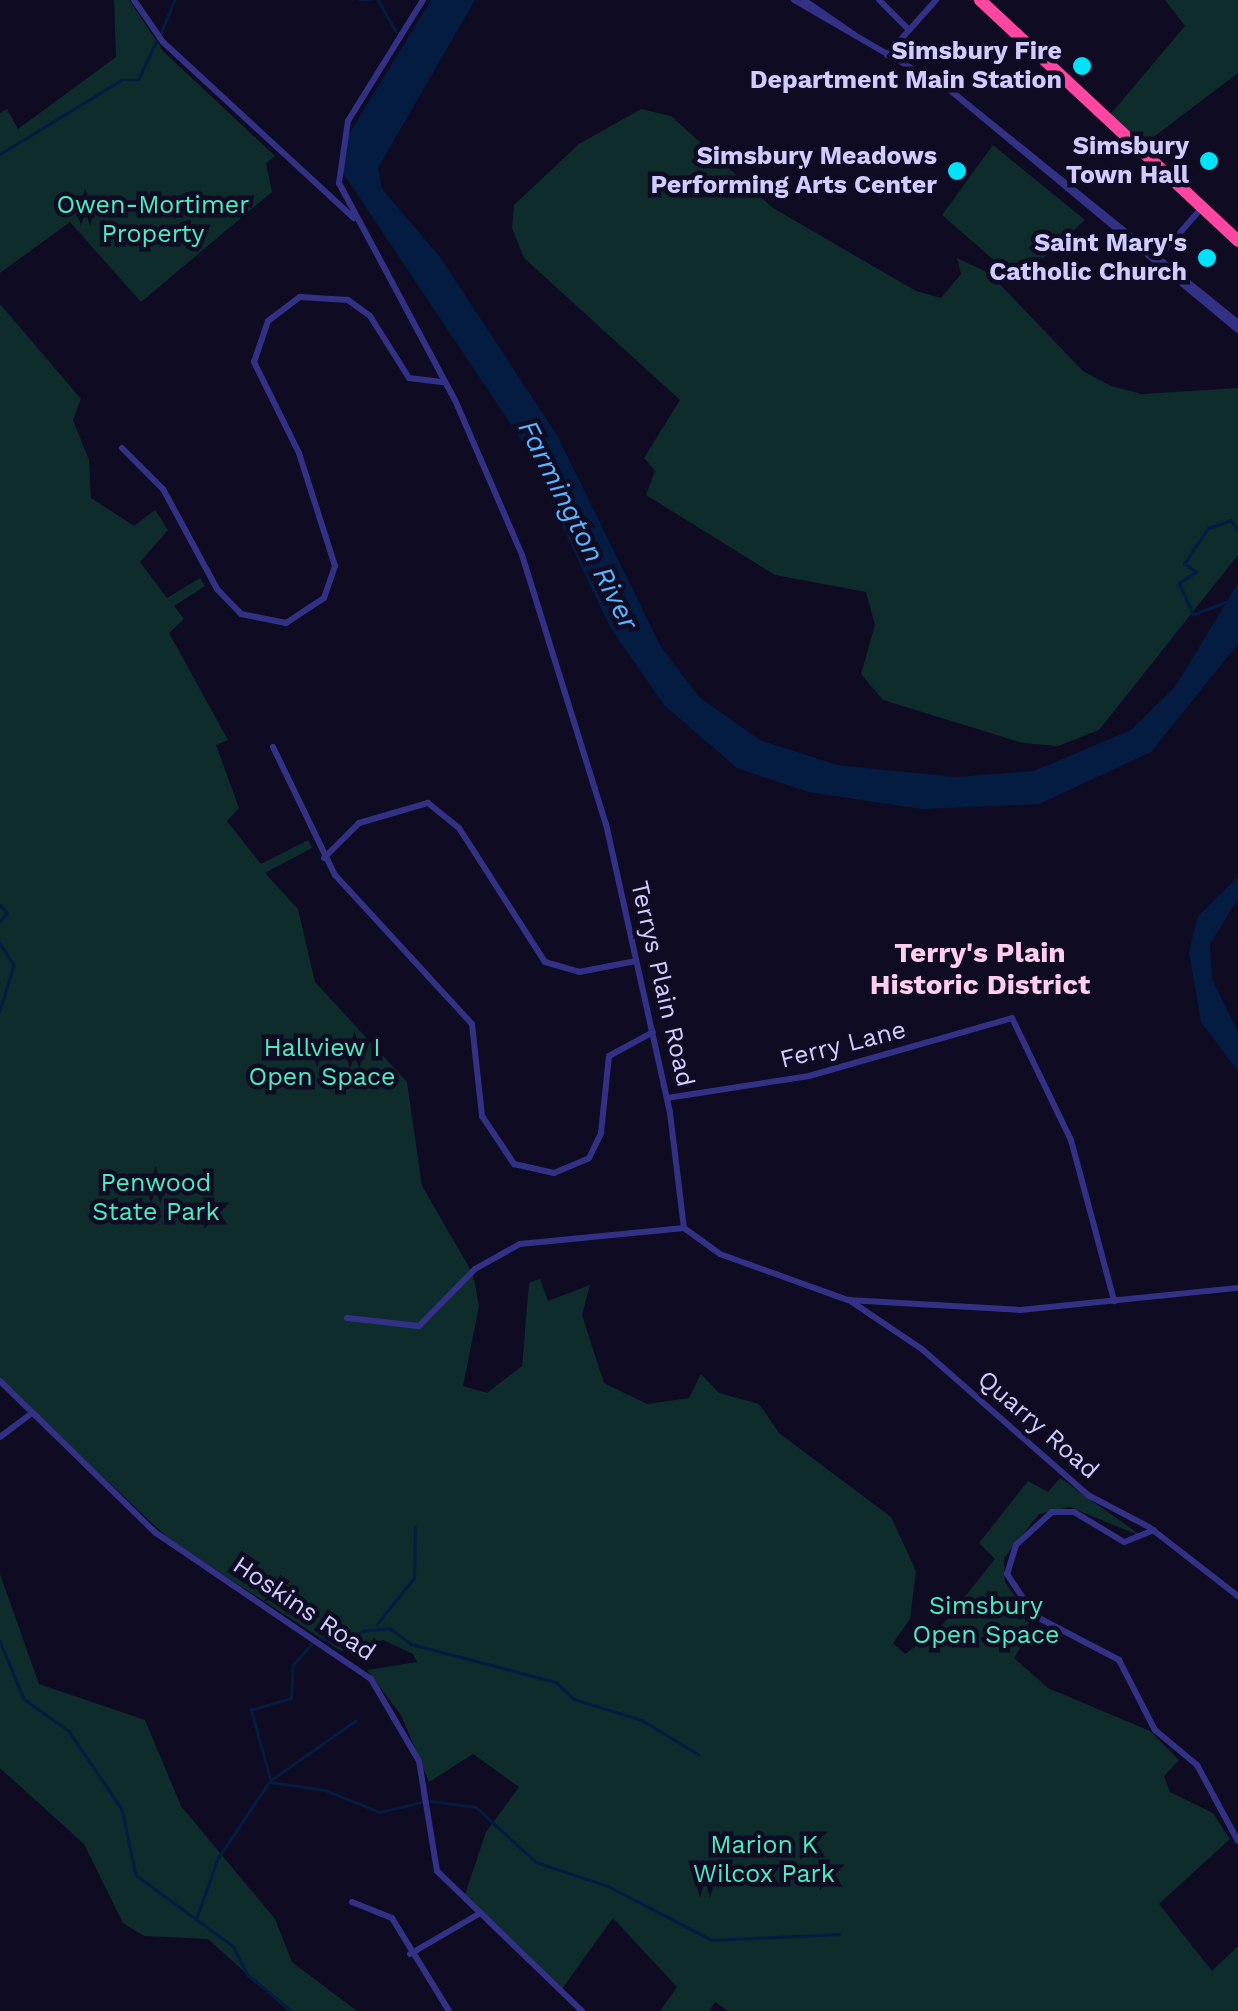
<!DOCTYPE html>
<html>
<head>
<meta charset="utf-8">
<style>
  body { margin:0 }
  #map { position:relative; width:1238px; height:2011px; overflow:hidden; background:#0f0b22; font-family:"Work Sans",sans-serif }
  div>[style] { position:absolute }
  .green>* { inset:0; background:#0d2c2b }
  .water>* { inset:0; background:#041c42 }
  .stream>* { height:2.5px; margin:-1.25px; padding:0 1.25px; transform-origin:1.25px; border-radius:1.25px; background:#041c42 }
  .minor>* { height:6px; margin:-3px; padding:0 3px; transform-origin:3px; border-radius:3px; background:#333186 }
  .highway>* { height:12px; margin:-6px; padding:0 6px; transform-origin:6px; border-radius:6px; background:#ff47a2 }
  .dots>* { width:28px; height:28px; translate:-50% -50%; box-sizing:border-box; border:5px solid #0f0b22; border-radius:50% }
  span { translate:-50% -50%; white-space:nowrap; text-align:center; line-height:1.15; -webkit-text-stroke:9px #0f0b22; paint-order:stroke }
  .poi-label { font-size:25px; color:#d1ccff; font-weight:700 }
  .right { translate:-100% -50%; text-align:right }
  .park-label { font-size:25px; color:#4cebc1 }
  .street-label { font-size:25px; color:#d1ccff }
  .water-label { font-size:28px; color:#5ab5ff; font-style:italic }
  .neighbourhood-label { font-size:28px; color:#ffceee; font-weight:700 }
</style>
</head>
<body>
<div id="map">
  <div class="green">
    <div style="clip-path:polygon(114px 0,129px 0,164px 52px,275px 156px,266px 163px,272px 192px,141px 302px,70px 222px,0 273px,0 113px,7px 109px,18px 129px,116px 57px)"></div>
    <div style="clip-path:polygon(1165px 0,1238px 0,1238px 73px,1143px 145px,1109px 116px,1185px 26px)"></div>
    <div style="clip-path:polygon(641px 109px,671px 116px,773px 208px,916px 291px,941px 298px,961px 274px,957px 258px,989px 273px,1083px 371px,1111px 386px,1142px 394px,1238px 388px,1238px 555px,1099px 730px,1058px 746px,1023px 743px,883px 700px,861px 674px,875px 625px,866px 592px,775px 575px,646px 495px,655px 471px,644px 458px,680px 400px,524px 258px,512px 228px,514px 205px,579px 144px)"></div>
    <div style="clip-path:polygon(993px 145px,1085px 220px,1018px 281px,942px 215px)"></div>
    <div style="clip-path:polygon(0 304px,81px 399px,73px 420px,89px 460px,91px 498px,134px 526px,155px 510px,168px 530px,140px 562px,167px 598px,200px 578px,205px 586px,174px 606px,184px 619px,169px 633px,228px 740px,216px 745px,239px 808px,227px 821px,261px 864px,308px 840px,312px 848px,265px 873px,298px 909px,315px 982px,407px 1082px,422px 1186px,473px 1274px,479px 1306px,463px 1386px,487px 1393px,522px 1366px,529px 1283px,540px 1279px,548px 1301px,590px 1285px,582px 1315px,604px 1383px,647px 1404px,689px 1398px,701px 1374px,719px 1393px,759px 1404px,779px 1433px,891px 1517px,916px 1571px,910px 1619px,893px 1643px,905px 1654px,939px 1629px,995px 1559px,979px 1543px,1028px 1481px,1048px 1492px,1060px 1478px,1143px 1537px,1070px 1507px,1039px 1514px,1004px 1558px,1005px 1582px,1032px 1620px,1015px 1639px,1022px 1645px,1014px 1658px,1048px 1688px,1150px 1731px,1179px 1760px,1164px 1776px,1170px 1792px,1213px 1813px,1230px 1839px,1159px 1904px,1212px 1971px,1238px 1946px,1238px 2011px,728px 2011px,715px 2002px,709px 2011px,660px 2011px,677px 1987px,613px 1918px,562px 1989px,464px 1897px,486px 1832px,519px 1787px,473px 1754px,429px 1782px,401px 1715px,367px 1670px,417px 1662px,413px 1654px,383px 1640px,341px 1651px,171px 1541px,0 1380px)"></div>
    <div style="clip-path:polygon(0 1574px,39px 1684px,145px 1720px,181px 1806px,275px 1919px,292px 1962px,357px 2011px,288px 2011px,208px 1939px,144px 1936px,123px 1923px,84px 1844px,0 1768px)"></div>
  </div>
  <div class="water">
    <div style="clip-path:polygon(431px 0,475px 0,378px 168px,382px 189px,440px 257px,558px 437px,661px 647px,700px 698px,760px 740px,837px 765px,955px 777px,1034px 771px,1131px 730px,1175px 687px,1238px 583px,1238px 644px,1151px 752px,1039px 804px,922px 809px,808px 792px,737px 768px,664px 705px,610px 627px,522px 441px,341px 170px,349px 134px)"></div>
    <div style="clip-path:polygon(1238px 877px,1238px 899px,1210px 944px,1212px 979px,1238px 1032px,1238px 1071px,1201px 1022px,1189px 952px,1198px 916px)"></div>
  </div>
  <div class="stream">
    <div style="left:359px;top:0;width:12px"></div>
    <div style="left:378px;top:0;width:36px;rotate:60deg"></div>
    <div style="left:161px;top:33px;width:35px;rotate:-68deg"></div>
    <div style="left:0;top:154px;width:142px;rotate:-31.4deg"></div>
    <div style="left:121px;top:80px;width:17px"></div>
    <div style="left:138px;top:80px;width:45px;rotate:-65.1deg"></div>
    <div style="left:1227px;top:602px;width:36px;rotate:159deg"></div>
    <div style="left:1193px;top:615px;width:35px;rotate:-114deg"></div>
    <div style="left:1179px;top:583px;width:20px;rotate:-33deg"></div>
    <div style="left:1196px;top:572px;width:14px;rotate:-146deg"></div>
    <div style="left:1184px;top:564px;width:43px;rotate:-56.3deg"></div>
    <div style="left:1208px;top:528px;width:24px;rotate:-19deg"></div>
    <div style="left:1231px;top:520px;width:12px;rotate:55deg"></div>
    <div style="left:0;top:905px;width:11px;rotate:49deg"></div>
    <div style="left:7px;top:913px;width:11px;rotate:128deg"></div>
    <div style="left:0;top:943px;width:26px;rotate:58deg"></div>
    <div style="left:14px;top:965px;width:48px;rotate:106.9deg"></div>
    <div style="left:377px;top:1624px;width:59px;rotate:-51.2deg"></div>
    <div style="left:414px;top:1578px;width:50px;rotate:-88.9deg"></div>
    <div style="left:320px;top:1637px;width:25px;rotate:23deg"></div>
    <div style="left:343px;top:1647px;width:25px;rotate:-40deg"></div>
    <div style="left:362px;top:1631px;width:28px;rotate:-6deg"></div>
    <div style="left:390px;top:1628px;width:26px;rotate:37deg"></div>
    <div style="left:411px;top:1644px;width:150px;rotate:14.7deg"></div>
    <div style="left:556px;top:1682px;width:25px;rotate:43deg"></div>
    <div style="left:574px;top:1699px;width:71px;rotate:17.2deg"></div>
    <div style="left:642px;top:1720px;width:66px;rotate:31.3deg"></div>
    <div style="left:0;top:1641px;width:63px;rotate:67.5deg"></div>
    <div style="left:24px;top:1699px;width:55px;rotate:35.4deg"></div>
    <div style="left:69px;top:1731px;width:94px;rotate:55.8deg"></div>
    <div style="left:122px;top:1809px;width:67px;rotate:78deg"></div>
    <div style="left:136px;top:1875px;width:120px;rotate:36.2deg"></div>
    <div style="left:233px;top:1946px;width:33px;rotate:63deg"></div>
    <div style="left:248px;top:1975px;width:57px;rotate:39.3deg"></div>
    <div style="left:270px;top:1779px;width:72px;rotate:-105.4deg"></div>
    <div style="left:251px;top:1710px;width:42px;rotate:-16.7deg"></div>
    <div style="left:291px;top:1698px;width:33px;rotate:-87deg"></div>
    <div style="left:293px;top:1665px;width:29px;rotate:-49deg"></div>
    <div style="left:271px;top:1780px;width:103px;rotate:-35.1deg"></div>
    <div style="left:431px;top:1801px;width:45px;rotate:7.6deg"></div>
    <div style="left:476px;top:1807px;width:81px;rotate:42.5deg"></div>
    <div style="left:536px;top:1862px;width:76px;rotate:18.4deg"></div>
    <div style="left:608px;top:1886px;width:117px;rotate:27.4deg"></div>
    <div style="left:712px;top:1940px;width:127px;rotate:-2.7deg"></div>
    <div style="left:196px;top:1919px;width:65px;rotate:-70.2deg"></div>
    <div style="left:218px;top:1858px;width:92px;rotate:-56.1deg"></div>
    <div style="left:269px;top:1782px;width:57px;rotate:8.1deg"></div>
    <div style="left:325px;top:1790px;width:59px;rotate:21.8deg"></div>
    <div style="left:380px;top:1812px;width:43px;rotate:-13.4deg"></div>
  </div>
  <div class="minor">
    <div style="left:134px;top:0;width:51px;rotate:55.4deg"></div>
    <div style="left:163px;top:42px;width:260px;rotate:42.7deg"></div>
    <div style="left:423px;top:0;width:142px;rotate:121.8deg"></div>
    <div style="left:348px;top:121px;width:63px;rotate:98.3deg"></div>
    <div style="left:339px;top:183px;width:246px;rotate:61.9deg"></div>
    <div style="left:455px;top:400px;width:169px;rotate:66.6deg"></div>
    <div style="left:522px;top:555px;width:282px;rotate:72.7deg"></div>
    <div style="left:606px;top:824px;width:296px;rotate:77.5deg"></div>
    <div style="left:670px;top:1113px;width:116px;rotate:83.1deg"></div>
    <div style="left:684px;top:1228px;width:44px;rotate:35.8deg"></div>
    <div style="left:720px;top:1254px;width:136px;rotate:19.8deg"></div>
    <div style="left:848px;top:1300px;width:172px;rotate:3.3deg"></div>
    <div style="left:1020px;top:1310px;width:219px;rotate:-5.8deg"></div>
    <div style="left:794px;top:0;width:181px;rotate:30.1deg"></div>
    <div style="left:951px;top:91px;width:373px;rotate:39.8deg"></div>
    <div style="left:804px;top:0;width:62px;rotate:34.5deg"></div>
    <div style="left:879px;top:0;width:41px;rotate:45deg"></div>
    <div style="left:887px;top:55px;width:74px;rotate:-48.3deg"></div>
    <div style="left:925px;top:70px;width:402px;rotate:38.9deg"></div>
    <div style="left:1157px;top:259px;width:64px;rotate:-48.8deg"></div>
    <div style="left:122px;top:448px;width:58px;rotate:45deg"></div>
    <div style="left:163px;top:489px;width:114px;rotate:61.6deg"></div>
    <div style="left:217px;top:589px;width:35px;rotate:46deg"></div>
    <div style="left:241px;top:614px;width:46px;rotate:11.3deg"></div>
    <div style="left:286px;top:623px;width:45px;rotate:-33.3deg"></div>
    <div style="left:324px;top:598px;width:34px;rotate:-71deg"></div>
    <div style="left:335px;top:566px;width:119px;rotate:-107.7deg"></div>
    <div style="left:299px;top:453px;width:102px;rotate:-116.3deg"></div>
    <div style="left:254px;top:362px;width:43px;rotate:-71.1deg"></div>
    <div style="left:268px;top:321px;width:40px;rotate:-37deg"></div>
    <div style="left:300px;top:297px;width:48px;rotate:3.6deg"></div>
    <div style="left:348px;top:300px;width:27px;rotate:36deg"></div>
    <div style="left:370px;top:316px;width:73px;rotate:57.8deg"></div>
    <div style="left:409px;top:378px;width:35px;rotate:7deg"></div>
    <div style="left:273px;top:747px;width:142px;rotate:64.2deg"></div>
    <div style="left:335px;top:875px;width:202px;rotate:47.4deg"></div>
    <div style="left:472px;top:1024px;width:93px;rotate:83.8deg"></div>
    <div style="left:482px;top:1116px;width:58px;rotate:56.3deg"></div>
    <div style="left:514px;top:1164px;width:41px;rotate:12.7deg"></div>
    <div style="left:554px;top:1173px;width:38px;rotate:-23deg"></div>
    <div style="left:589px;top:1158px;width:28px;rotate:-64deg"></div>
    <div style="left:601px;top:1133px;width:77px;rotate:-84.1deg"></div>
    <div style="left:609px;top:1056px;width:50px;rotate:-28.6deg"></div>
    <div style="left:324px;top:858px;width:49px;rotate:-45deg"></div>
    <div style="left:359px;top:823px;width:72px;rotate:-16.2deg"></div>
    <div style="left:428px;top:803px;width:40px;rotate:39deg"></div>
    <div style="left:459px;top:828px;width:159px;rotate:57.3deg"></div>
    <div style="left:545px;top:962px;width:35px;rotate:16deg"></div>
    <div style="left:579px;top:972px;width:58px;rotate:-10.9deg"></div>
    <div style="left:667px;top:1098px;width:144px;rotate:-8.8deg"></div>
    <div style="left:809px;top:1076px;width:211px;rotate:-15.9deg"></div>
    <div style="left:1012px;top:1018px;width:136px;rotate:64.2deg"></div>
    <div style="left:1071px;top:1140px;width:167px;rotate:75deg"></div>
    <div style="left:849px;top:1300px;width:89px;rotate:34deg"></div>
    <div style="left:923px;top:1350px;width:220px;rotate:41.3deg"></div>
    <div style="left:1088px;top:1495px;width:69px;rotate:27.7deg"></div>
    <div style="left:1149px;top:1527px;width:113px;rotate:37.8deg"></div>
    <div style="left:347px;top:1318px;width:72px;rotate:6.3deg"></div>
    <div style="left:419px;top:1326px;width:80px;rotate:-45.5deg"></div>
    <div style="left:475px;top:1269px;width:51px;rotate:-29.1deg"></div>
    <div style="left:520px;top:1244px;width:165px;rotate:-5.6deg"></div>
    <div style="left:0;top:1381px;width:218px;rotate:44.3deg"></div>
    <div style="left:156px;top:1533px;width:260px;rotate:34.2deg"></div>
    <div style="left:371px;top:1679px;width:95px;rotate:59.7deg"></div>
    <div style="left:419px;top:1761px;width:111px;rotate:80.7deg"></div>
    <div style="left:437px;top:1871px;width:202px;rotate:44deg"></div>
    <div style="left:0;top:1437px;width:36px;rotate:-37deg"></div>
    <div style="left:1154px;top:1530px;width:32px;rotate:158deg"></div>
    <div style="left:1124px;top:1542px;width:58px;rotate:-149deg"></div>
    <div style="left:1074px;top:1512px;width:22px;rotate:180deg"></div>
    <div style="left:1052px;top:1512px;width:49px;rotate:137.5deg"></div>
    <div style="left:1016px;top:1545px;width:30px;rotate:107deg"></div>
    <div style="left:1007px;top:1574px;width:50px;rotate:56.3deg"></div>
    <div style="left:1035px;top:1616px;width:95px;rotate:27.6deg"></div>
    <div style="left:1119px;top:1660px;width:79px;rotate:62.8deg"></div>
    <div style="left:1155px;top:1730px;width:55px;rotate:39.8deg"></div>
    <div style="left:1197px;top:1765px;width:86px;rotate:61.7deg"></div>
    <div style="left:352px;top:1902px;width:43px;rotate:21.8deg"></div>
    <div style="left:392px;top:1918px;width:109px;rotate:58.5deg"></div>
    <div style="left:410px;top:1954px;width:78px;rotate:-30.2deg"></div>
  </div>
  <div class="highway">
    <div style="left:980px;top:0;width:353px;rotate:43deg"></div>
  </div>
  <div class="dots">
    <div style="left:1082px;top:66px;background:#00e2f7"></div>
    <div style="left:1209px;top:161px;background:#00e2f7"></div>
    <div style="left:957px;top:171px;background:#00e2f7"></div>
    <div style="left:1207px;top:258px;background:#00e2f7"></div>
  </div>
  <div class="poi-label">
    <span class="right" style="left:1062px;top:66px">Simsbury Fire<br>Department Main Station</span>
    <span class="right" style="left:1189px;top:161px">Simsbury<br>Town Hall</span>
    <span class="right" style="left:937px;top:171px">Simsbury Meadows<br>Performing Arts Center</span>
    <span class="right" style="left:1187px;top:258px">Saint Mary's<br>Catholic Church</span>
  </div>
  <div class="park-label">
    <span style="left:153px;top:220px">Owen-Mortimer<br>Property</span>
    <span style="left:322px;top:1063px">Hallview I<br>Open Space</span>
    <span style="left:156px;top:1198px">Penwood<br>State Park</span>
    <span style="left:986px;top:1621px">Simsbury<br>Open Space</span>
    <span style="left:764px;top:1860px">Marion K<br>Wilcox Park</span>
  </div>
  <div class="street-label">
    <span style="left:662px;top:984px;rotate:77deg">Terrys Plain Road</span>
    <span style="left:843px;top:1045px;rotate:-14deg">Ferry Lane</span>
    <span style="left:1038px;top:1425px;rotate:41deg">Quarry Road</span>
    <span style="left:304px;top:1609px;rotate:34deg">Hoskins Road</span>
  </div>
  <div class="water-label">
    <span style="left:578px;top:525px;rotate:63deg">Farmington River</span>
  </div>
  <div class="neighbourhood-label">
    <span style="left:980px;top:969px">Terry's Plain<br>Historic District</span>
  </div>
</div>
</body>
</html>
